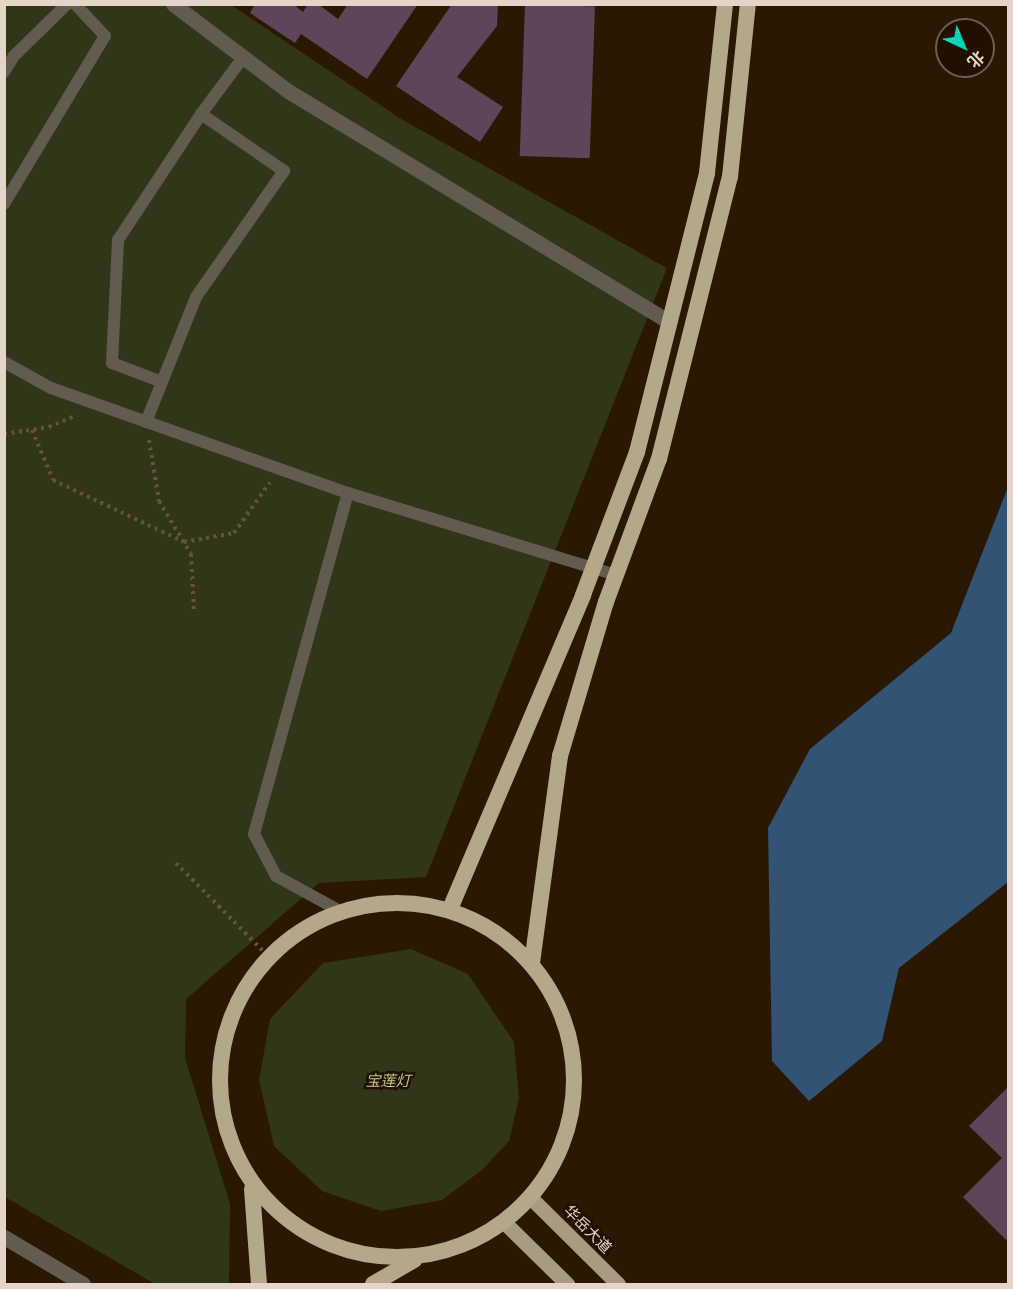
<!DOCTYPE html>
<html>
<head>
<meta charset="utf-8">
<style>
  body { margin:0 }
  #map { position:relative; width:1013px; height:1289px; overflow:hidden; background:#2b1803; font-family:"PT Serif","Noto Sans SC",serif }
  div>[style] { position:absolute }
  .green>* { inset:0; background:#323618 }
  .water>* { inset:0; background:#325374 }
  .building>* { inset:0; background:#5e4559; transform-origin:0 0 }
  .path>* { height:4px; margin-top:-2px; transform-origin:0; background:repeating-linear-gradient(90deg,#63523f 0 3px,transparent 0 7.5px) }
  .service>* { height:12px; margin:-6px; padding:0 6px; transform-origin:6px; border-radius:6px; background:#615c4f }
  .minor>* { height:15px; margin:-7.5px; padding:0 7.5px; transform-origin:7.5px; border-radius:7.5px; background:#615c4f }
  .tertiary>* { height:15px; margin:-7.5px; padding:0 7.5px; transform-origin:7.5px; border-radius:7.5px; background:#615c4f }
  .primary>* { height:15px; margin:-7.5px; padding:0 7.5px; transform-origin:7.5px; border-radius:7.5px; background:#a79b81 }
  .trunk>* { height:16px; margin:-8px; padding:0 8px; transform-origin:8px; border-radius:8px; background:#b4a88b }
  .trunk>.ring { margin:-8px; padding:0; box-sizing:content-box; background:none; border:16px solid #b4a88b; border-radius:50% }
  span { translate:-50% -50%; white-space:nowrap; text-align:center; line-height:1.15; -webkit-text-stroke:5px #210f00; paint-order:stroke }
  .park-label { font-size:15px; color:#c1cc82; font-style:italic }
  .street-label { font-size:15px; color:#e3d6c9 }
  .frame { position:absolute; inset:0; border:6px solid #e3d6c9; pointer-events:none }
  .north { position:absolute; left:935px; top:18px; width:60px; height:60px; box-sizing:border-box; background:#210f00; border:2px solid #6f5f50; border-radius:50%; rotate:136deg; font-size:16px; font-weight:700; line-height:24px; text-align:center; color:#e3d6c9 }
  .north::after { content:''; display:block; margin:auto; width:21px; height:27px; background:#03d5b6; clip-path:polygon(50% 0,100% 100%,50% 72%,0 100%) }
</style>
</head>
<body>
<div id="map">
  <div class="green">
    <div style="clip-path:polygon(5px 5px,231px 5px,401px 119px,667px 268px,426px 877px,319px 883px,186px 999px,185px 1058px,230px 1204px,229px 1284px,155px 1284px,5px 1197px)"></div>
    <div style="clip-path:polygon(411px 949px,468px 974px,514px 1042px,519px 1098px,509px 1141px,482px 1170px,442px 1200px,381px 1211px,322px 1191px,274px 1146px,259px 1080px,270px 1019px,323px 963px)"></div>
  </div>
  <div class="water">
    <div style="clip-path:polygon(1008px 487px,1008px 882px,899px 968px,882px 1041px,809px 1101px,772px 1061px,768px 828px,810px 749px,951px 633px)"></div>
  </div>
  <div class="building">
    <div style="clip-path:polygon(255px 4px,293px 4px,303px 12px,308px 4px,318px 4px,338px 19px,348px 4px,418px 4px,367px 79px,301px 34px,295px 43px,250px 13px)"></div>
    <div style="clip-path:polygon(452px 4px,498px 4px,497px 26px,457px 77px,503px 107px,480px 142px,396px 86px)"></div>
    <div style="left:525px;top:4px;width:70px;height:152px;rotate:2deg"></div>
    <div style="clip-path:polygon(1008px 1087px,1008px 1238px,1006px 1240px,963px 1197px,1002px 1158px,969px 1126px)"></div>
  </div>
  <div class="path">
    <div style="left:32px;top:430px;width:54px;rotate:67.2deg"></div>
    <div style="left:53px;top:480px;width:145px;rotate:25.3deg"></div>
    <div style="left:184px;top:542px;width:51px;rotate:-10.2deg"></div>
    <div style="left:234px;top:533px;width:62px;rotate:-54.8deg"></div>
    <div style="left:4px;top:434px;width:46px;rotate:-8.8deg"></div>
    <div style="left:49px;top:427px;width:30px;rotate:-23deg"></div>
    <div style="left:149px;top:440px;width:62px;rotate:80.7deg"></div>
    <div style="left:159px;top:501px;width:62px;rotate:58.9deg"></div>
    <div style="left:191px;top:554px;width:58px;rotate:87deg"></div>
    <div style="left:176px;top:863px;width:131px;rotate:45.3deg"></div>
  </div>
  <div class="service">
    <div style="left:4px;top:72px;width:19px;rotate:-58deg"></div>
    <div style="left:14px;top:56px;width:74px;rotate:-44.5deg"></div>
    <div style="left:4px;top:204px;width:196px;rotate:-59deg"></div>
    <div style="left:105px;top:36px;width:44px;rotate:-133.2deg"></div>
    <div style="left:4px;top:362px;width:54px;rotate:29deg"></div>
    <div style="left:51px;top:388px;width:315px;rotate:19.5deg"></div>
    <div style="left:348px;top:493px;width:280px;rotate:17deg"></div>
    <div style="left:162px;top:382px;width:53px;rotate:-159.2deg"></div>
    <div style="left:112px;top:363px;width:123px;rotate:-87.2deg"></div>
    <div style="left:118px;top:240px;width:151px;rotate:-56.6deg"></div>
    <div style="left:146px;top:422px;width:135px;rotate:-68.2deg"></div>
    <div style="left:196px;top:297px;width:154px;rotate:-55.1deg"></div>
    <div style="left:284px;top:171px;width:101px;rotate:-145.5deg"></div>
    <div style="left:201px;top:114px;width:69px;rotate:-53.3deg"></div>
    <div style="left:340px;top:911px;width:73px;rotate:-151.3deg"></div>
    <div style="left:276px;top:876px;width:47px;rotate:-117.6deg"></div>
    <div style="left:254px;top:834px;width:354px;rotate:-74.6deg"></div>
  </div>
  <div class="minor">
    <div style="left:173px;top:4px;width:144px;rotate:37.1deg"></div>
    <div style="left:288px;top:91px;width:446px;rotate:31.2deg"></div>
  </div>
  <div class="tertiary">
    <div style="left:4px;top:1237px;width:92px;rotate:30.7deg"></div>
  </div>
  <div class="primary">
    <div style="left:532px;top:1199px;width:121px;rotate:44.7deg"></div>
    <div style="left:506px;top:1224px;width:86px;rotate:44.5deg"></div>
  </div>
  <div class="trunk">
    <div class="ring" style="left:220px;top:903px;width:338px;height:338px"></div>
    <div style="left:450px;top:909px;width:341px;rotate:-67deg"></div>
    <div style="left:583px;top:595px;width:153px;rotate:-69.3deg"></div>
    <div style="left:637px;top:452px;width:288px;rotate:-75.9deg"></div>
    <div style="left:707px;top:173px;width:170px;rotate:-83.9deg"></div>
    <div style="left:532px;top:963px;width:209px;rotate:-82.3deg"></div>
    <div style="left:560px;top:756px;width:161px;rotate:-73.4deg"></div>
    <div style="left:606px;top:602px;width:153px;rotate:-69.7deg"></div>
    <div style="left:659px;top:459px;width:291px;rotate:-75.9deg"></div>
    <div style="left:730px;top:177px;width:174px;rotate:-84.1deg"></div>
    <div style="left:252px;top:1189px;width:95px;rotate:85.8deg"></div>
    <div style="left:373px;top:1284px;width:48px;rotate:-30.3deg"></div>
  </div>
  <div class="park-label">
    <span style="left:388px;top:1081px">宝莲灯</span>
  </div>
  <div class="street-label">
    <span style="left:588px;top:1229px;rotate:45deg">华岳大道</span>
  </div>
  <div class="frame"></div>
  <div class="north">北</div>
</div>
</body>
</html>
